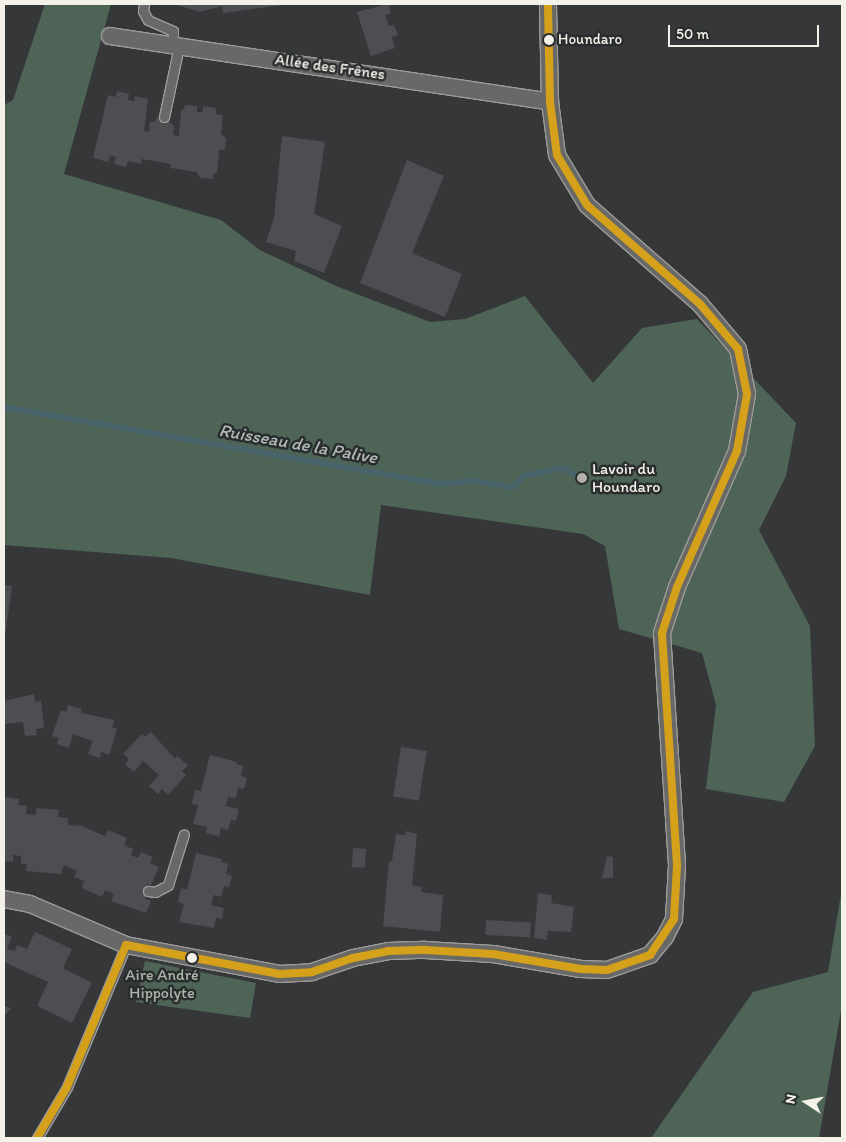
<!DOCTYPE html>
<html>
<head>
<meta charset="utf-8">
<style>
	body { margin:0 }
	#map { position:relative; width:846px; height:1142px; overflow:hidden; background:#353739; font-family:Itim,sans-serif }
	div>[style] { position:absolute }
	.green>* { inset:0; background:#4d6456 }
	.stream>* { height:6px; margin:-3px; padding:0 3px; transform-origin:3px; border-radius:3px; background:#4a646b }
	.building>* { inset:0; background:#4d4e52; transform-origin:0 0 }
	.roads { filter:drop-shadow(1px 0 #9c9c9b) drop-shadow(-1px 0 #9c9c9b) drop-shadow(0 1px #9c9c9b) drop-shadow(0 -1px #9c9c9b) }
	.service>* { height:9px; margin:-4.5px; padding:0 4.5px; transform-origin:4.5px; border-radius:4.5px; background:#686866 }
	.minor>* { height:16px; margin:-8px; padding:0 8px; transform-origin:8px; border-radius:8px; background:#686866 }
	.bus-1>* { height:8px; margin:-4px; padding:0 4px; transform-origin:4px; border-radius:4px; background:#d5a11a }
	.dots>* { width:14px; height:14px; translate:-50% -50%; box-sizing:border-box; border:2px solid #2a2d2e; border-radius:50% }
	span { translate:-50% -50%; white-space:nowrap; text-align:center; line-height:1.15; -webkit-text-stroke:5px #2a2d2e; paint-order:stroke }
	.bus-label { font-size:15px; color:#f4f1e8 }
	.left { translate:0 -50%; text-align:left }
	.street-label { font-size:16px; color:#f4f1e8 }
	.poi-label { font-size:16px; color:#f4f1e8 }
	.park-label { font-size:16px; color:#abb5a8 }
	.water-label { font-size:18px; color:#b1bab8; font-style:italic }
	.frame { position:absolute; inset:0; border:5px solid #f4f1e8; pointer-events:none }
	.north { position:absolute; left:781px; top:1077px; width:50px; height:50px; -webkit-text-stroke:4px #2a2d2e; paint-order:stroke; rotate:281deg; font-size:14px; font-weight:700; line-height:20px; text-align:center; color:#f4f1e8 }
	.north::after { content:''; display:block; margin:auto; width:18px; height:22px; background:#f4f1e8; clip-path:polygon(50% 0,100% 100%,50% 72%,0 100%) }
	.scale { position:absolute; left:668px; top:25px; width:151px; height:22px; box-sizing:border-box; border:2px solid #f4f1e8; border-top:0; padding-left:6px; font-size:15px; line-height:18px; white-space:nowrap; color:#f4f1e8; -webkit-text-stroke:4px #2a2d2e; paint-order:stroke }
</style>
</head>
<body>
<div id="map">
	<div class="green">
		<i style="clip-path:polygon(45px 4px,111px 4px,64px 174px,221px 220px,260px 250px,336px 286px,430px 322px,465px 319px,525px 296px,593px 383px,642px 328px,697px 319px,796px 423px,786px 476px,759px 530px,810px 626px,815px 746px,784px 802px,706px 789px,716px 705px,702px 653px,619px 629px,605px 546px,583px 534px,381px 505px,370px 595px,171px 558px,4px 545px,4px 105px,13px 100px)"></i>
		<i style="clip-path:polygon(842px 888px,842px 1005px,819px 1138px,651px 1138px,753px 992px,828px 972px)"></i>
		<i style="clip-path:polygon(145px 961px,256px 983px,250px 1018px,136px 1002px)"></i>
	</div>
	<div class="stream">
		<i style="left:4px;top:407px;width:442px;rotate:10deg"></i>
		<i style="left:439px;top:484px;width:35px;rotate:-5deg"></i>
		<i style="left:474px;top:481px;width:39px;rotate:9deg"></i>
		<i style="left:513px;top:487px;width:16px;rotate:-45deg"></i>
		<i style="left:524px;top:476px;width:38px;rotate:-12deg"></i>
		<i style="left:561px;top:468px;width:23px;rotate:25deg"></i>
	</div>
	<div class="building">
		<i style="clip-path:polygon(174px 4px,290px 4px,223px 13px,222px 6px,200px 12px)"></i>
		<i style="clip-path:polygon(388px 4px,391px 13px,385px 15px,389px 26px,394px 25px,398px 35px,392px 37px,395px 48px,371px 56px,357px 12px)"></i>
		<i style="clip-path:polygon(117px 91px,129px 94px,128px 100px,134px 101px,135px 96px,148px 99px,144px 131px,149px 132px,150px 122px,155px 122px,157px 116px,164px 117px,174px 126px,173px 135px,179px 136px,181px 110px,184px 110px,185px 105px,197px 106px,197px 112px,203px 112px,203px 106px,216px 108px,216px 114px,223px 115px,221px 134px,226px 138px,225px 150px,219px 150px,217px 173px,214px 173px,213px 179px,200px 178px,197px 172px,171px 168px,171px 164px,142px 159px,141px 164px,128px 161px,126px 167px,114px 164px,116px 157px,110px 156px,108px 162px,93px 158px,108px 95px,116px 97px)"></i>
		<i style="clip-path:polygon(282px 136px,325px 142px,314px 214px,342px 226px,324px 273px,294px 261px,296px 251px,266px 242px,274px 218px)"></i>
		<i style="clip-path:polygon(407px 160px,444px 176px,412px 253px,462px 274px,445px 317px,360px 283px)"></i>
		<i style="clip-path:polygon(4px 585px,12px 586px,5px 636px,4px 636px)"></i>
		<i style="clip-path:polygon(34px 694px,35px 702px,41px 701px,44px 728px,36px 729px,37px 735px,25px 736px,23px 722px,4px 724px,4px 701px)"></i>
		<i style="clip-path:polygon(68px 705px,82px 709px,81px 713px,115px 720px,112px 727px,117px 729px,109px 755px,101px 752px,100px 758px,88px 754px,93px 741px,73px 734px,69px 748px,57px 744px,59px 738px,52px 736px,61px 710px,66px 712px)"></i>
		<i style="clip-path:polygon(151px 732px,175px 759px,177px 756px,188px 765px,182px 771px,186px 775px,168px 795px,162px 789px,158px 794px,149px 786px,159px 775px,143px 761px,134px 772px,125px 764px,129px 759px,123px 754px,142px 734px,145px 737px)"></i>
		<i style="left:401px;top:747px;width:26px;height:50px;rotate:9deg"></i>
		<i style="clip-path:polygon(210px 755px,237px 762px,236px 764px,243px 766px,241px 776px,247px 778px,244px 789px,238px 788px,236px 798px,228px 797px,226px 806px,239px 809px,236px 821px,231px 820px,228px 830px,221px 828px,219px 836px,206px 833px,207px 827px,193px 824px,198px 805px,192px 804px,195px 790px,201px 791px)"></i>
		<i style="clip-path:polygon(5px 797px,19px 799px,18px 805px,27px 806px,26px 814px,36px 815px,36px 808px,59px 810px,58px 817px,68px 818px,68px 825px,82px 826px,105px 836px,108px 830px,127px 838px,124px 845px,133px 849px,131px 855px,138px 858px,141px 852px,153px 857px,150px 863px,159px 867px,145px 899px,151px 901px,146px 913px,111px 901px,114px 894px,105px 890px,102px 897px,82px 888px,84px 881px,74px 877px,77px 871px,64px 865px,61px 874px,26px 871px,27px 864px,21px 864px,21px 856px,13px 855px,13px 862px,4px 861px)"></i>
		<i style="clip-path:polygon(406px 831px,417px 834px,412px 885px,422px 887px,421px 892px,443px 895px,440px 932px,383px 926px,389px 861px,392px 861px,396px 834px,405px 835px)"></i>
		<i style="left:353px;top:848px;width:13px;height:19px;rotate:4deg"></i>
		<i style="clip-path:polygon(196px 853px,222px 859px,221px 862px,228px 864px,226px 874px,232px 876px,229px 887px,224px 886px,221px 897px,214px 895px,211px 905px,224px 908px,222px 919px,216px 918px,214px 928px,179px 922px,184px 904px,178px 902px,181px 888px,187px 890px)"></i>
		<i style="clip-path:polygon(607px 856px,613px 857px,613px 878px,602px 878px)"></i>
		<i style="clip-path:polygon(538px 893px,552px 895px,551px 903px,574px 907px,571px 932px,548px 931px,547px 940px,534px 938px)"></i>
		<i style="left:486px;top:920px;width:45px;height:15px;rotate:3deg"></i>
		<i style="clip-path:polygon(35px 932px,72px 949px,63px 968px,92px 983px,72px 1023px,37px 1006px,48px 982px,4px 962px,4px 934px,12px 937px,7px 949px,15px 951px,17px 945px,27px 949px)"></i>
		<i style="clip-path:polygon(4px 1006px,11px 1008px,4px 1016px)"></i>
	</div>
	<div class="roads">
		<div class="service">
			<i style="left:144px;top:4px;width:7px;rotate:98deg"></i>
			<i style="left:143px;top:11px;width:10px;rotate:61deg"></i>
			<i style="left:148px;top:20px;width:27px;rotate:24deg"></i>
			<i style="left:173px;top:31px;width:14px;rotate:90deg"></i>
			<i style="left:164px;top:117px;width:73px;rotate:-78.1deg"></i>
			<i style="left:148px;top:891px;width:7px;rotate:8deg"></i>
			<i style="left:155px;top:892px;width:15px;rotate:-28deg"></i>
			<i style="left:168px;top:885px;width:53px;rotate:-72.6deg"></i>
			<i style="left:37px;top:1138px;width:59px;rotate:-59.5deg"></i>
			<i style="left:67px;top:1087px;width:154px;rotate:-67.4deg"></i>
		</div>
		<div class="minor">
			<i style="left:110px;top:36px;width:445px;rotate:8.5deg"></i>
			<i style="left:4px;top:899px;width:26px;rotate:11deg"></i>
			<i style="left:30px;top:904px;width:104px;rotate:23.1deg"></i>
			<i style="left:126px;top:945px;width:156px;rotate:10.7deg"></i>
			<i style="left:279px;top:974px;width:33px;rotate:-3deg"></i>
			<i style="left:312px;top:972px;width:43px;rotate:-18.9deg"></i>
			<i style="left:353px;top:958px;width:36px;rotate:-11deg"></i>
			<i style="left:388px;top:951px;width:37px;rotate:-2deg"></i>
			<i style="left:425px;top:950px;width:68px;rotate:3.4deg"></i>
			<i style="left:493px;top:954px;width:89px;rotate:9.7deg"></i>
			<i style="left:581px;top:969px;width:26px;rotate:2deg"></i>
			<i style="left:607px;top:970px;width:46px;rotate:-19.2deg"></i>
			<i style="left:650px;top:955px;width:23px;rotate:-50deg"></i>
			<i style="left:665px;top:937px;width:20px;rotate:-63deg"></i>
			<i style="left:674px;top:919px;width:54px;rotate:-86.8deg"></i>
			<i style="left:677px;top:865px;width:232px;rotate:-93.7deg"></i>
			<i style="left:662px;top:633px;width:48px;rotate:-71.9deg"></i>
			<i style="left:677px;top:587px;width:149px;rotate:-66.2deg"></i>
			<i style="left:737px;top:451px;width:58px;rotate:-80deg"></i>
			<i style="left:747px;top:394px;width:46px;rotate:-101.3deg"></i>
			<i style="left:738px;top:349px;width:59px;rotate:-130.2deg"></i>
			<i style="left:700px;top:304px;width:150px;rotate:-138.8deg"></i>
			<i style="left:587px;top:205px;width:58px;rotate:-121deg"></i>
			<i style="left:557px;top:155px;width:53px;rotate:-97.5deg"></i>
			<i style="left:550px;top:102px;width:98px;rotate:-91.2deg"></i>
		</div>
	</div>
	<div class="bus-1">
		<i style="left:126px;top:945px;width:156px;rotate:10.7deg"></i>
		<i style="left:279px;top:974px;width:33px;rotate:-3deg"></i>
		<i style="left:312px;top:972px;width:43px;rotate:-18.9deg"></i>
		<i style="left:353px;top:958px;width:36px;rotate:-11deg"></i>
		<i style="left:388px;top:951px;width:37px;rotate:-2deg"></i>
		<i style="left:425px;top:950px;width:68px;rotate:3.4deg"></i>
		<i style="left:493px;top:954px;width:89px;rotate:9.7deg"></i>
		<i style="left:581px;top:969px;width:26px;rotate:2deg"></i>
		<i style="left:607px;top:970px;width:46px;rotate:-19.2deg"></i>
		<i style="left:650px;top:955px;width:43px;rotate:-56.3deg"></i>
		<i style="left:674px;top:919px;width:54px;rotate:-86.8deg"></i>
		<i style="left:677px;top:865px;width:232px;rotate:-93.7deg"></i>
		<i style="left:662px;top:633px;width:48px;rotate:-71.9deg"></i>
		<i style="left:677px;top:587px;width:149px;rotate:-66.2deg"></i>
		<i style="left:737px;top:451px;width:58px;rotate:-80deg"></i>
		<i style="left:747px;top:394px;width:46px;rotate:-101.3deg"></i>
		<i style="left:738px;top:349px;width:59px;rotate:-130.2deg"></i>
		<i style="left:700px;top:304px;width:150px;rotate:-138.8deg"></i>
		<i style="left:587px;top:205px;width:58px;rotate:-121deg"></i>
		<i style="left:557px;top:155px;width:53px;rotate:-97.5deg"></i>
		<i style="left:550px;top:102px;width:98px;rotate:-91.2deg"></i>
		<i style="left:37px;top:1138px;width:59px;rotate:-59.5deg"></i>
		<i style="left:67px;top:1087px;width:154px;rotate:-67.4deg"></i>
	</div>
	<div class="dots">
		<i style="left:549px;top:40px;background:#f4f1e8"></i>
		<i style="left:582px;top:478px;background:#b1b0ab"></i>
		<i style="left:192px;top:958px;background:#f4f1e8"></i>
	</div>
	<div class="bus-label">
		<span class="left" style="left:558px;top:40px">Houndaro</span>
	</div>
	<div class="street-label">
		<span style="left:330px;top:67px;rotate:8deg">Allée des Frênes</span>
	</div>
	<div class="poi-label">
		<span class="left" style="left:592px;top:478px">Lavoir du<br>Houndaro</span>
	</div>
	<div class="park-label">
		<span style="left:162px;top:984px">Aire André<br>Hippolyte</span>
	</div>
	<div class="water-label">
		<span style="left:298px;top:444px;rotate:10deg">Ruisseau de la Palive</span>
	</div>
	<div class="frame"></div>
	<div class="north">N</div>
	<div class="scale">50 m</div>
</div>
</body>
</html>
